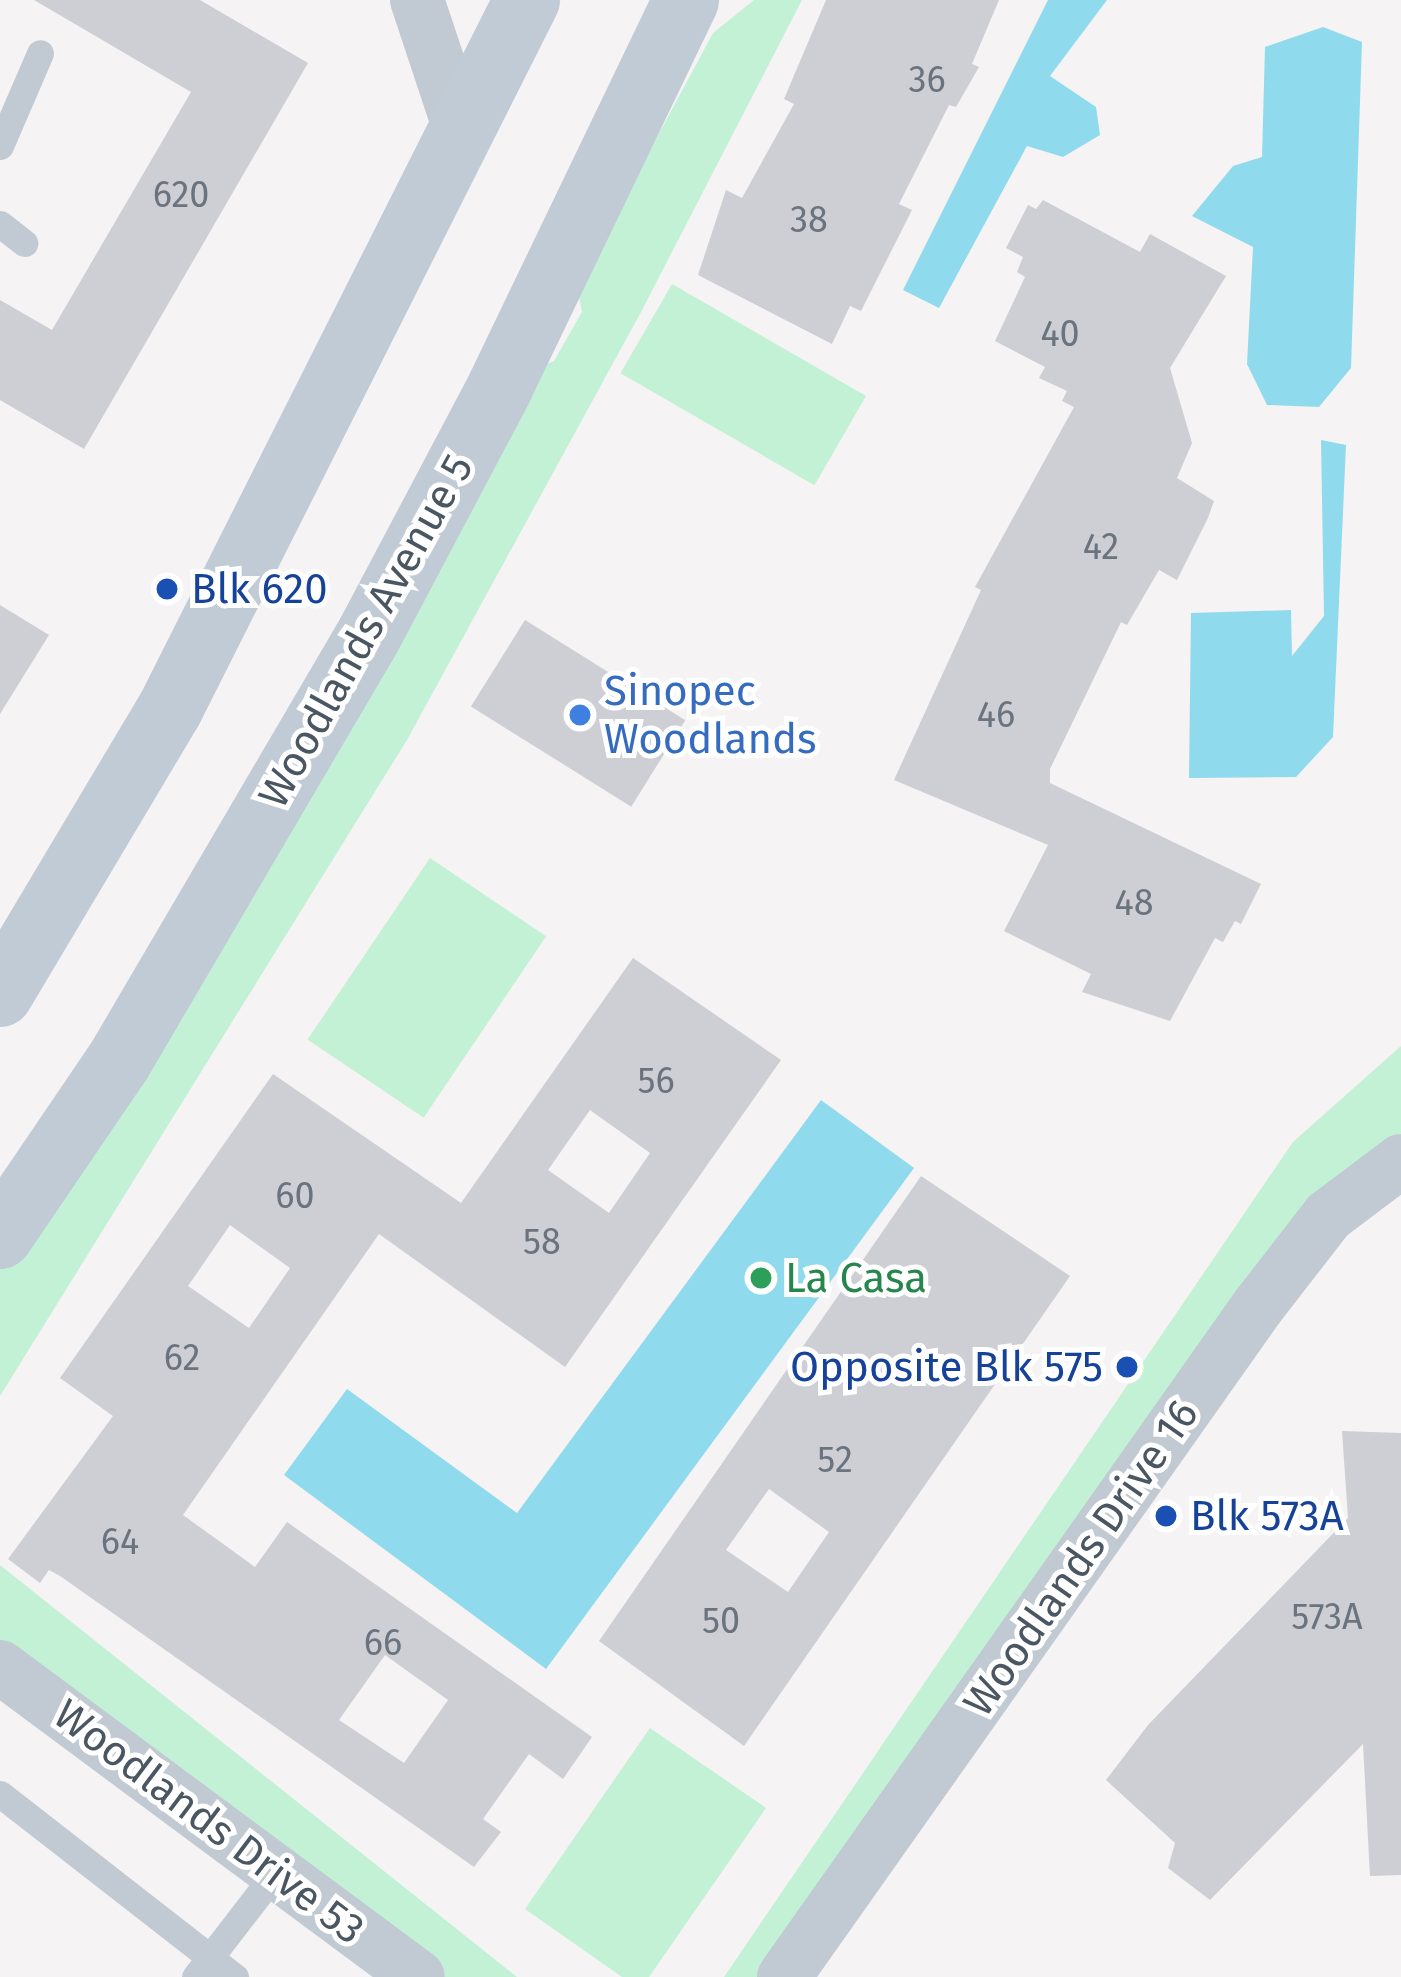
<!DOCTYPE html>
<html>
<head>
<meta charset="utf-8">
<style>
	body { margin:0 }
	#map { position:relative; width:1401px; height:1977px; overflow:hidden; background:#f5f3f3; font-family:"Fira Sans",sans-serif }
	div>[style] { position:absolute }
	.green>* { inset:0; background:#c3f1d5; transform-origin:0 0 }
	.water>* { inset:0; background:#90daee }
	.building>* { inset:0; background:#cdcfd5; transform-origin:0 0 }
	.service>* { height:27px; margin:-13.5px; padding:0 13.5px; transform-origin:13.5px; border-radius:13.5px; background:#c1cad2 }
	.minor>* { height:54px; margin:-27px; padding:0 27px; transform-origin:27px; border-radius:27px; background:#c1cad2 }
	.secondary>* { height:66px; margin:-33px; padding:0 33px; transform-origin:33px; border-radius:33px; background:#c1cbd6 }
	.dots>* { width:33px; height:33px; translate:-50% -50%; box-sizing:border-box; border:6px solid #fff; border-radius:50% }
	span { translate:-50% -50%; white-space:nowrap; text-align:center; line-height:1.15; -webkit-text-stroke:10px #fff; paint-order:stroke }
	.number-label { font-size:36px; color:#6b747e }
	.number-label span { -webkit-text-stroke-width:0 }
	.transit-label { font-size:42px; color:#164399 }
	.left { translate:0 -50%; text-align:left }
	.right { translate:-100% -50%; text-align:right }
	.street-label { font-size:42px; color:#4a5661 }
	.shop-label { font-size:42px; color:#366cbe }
	.leisure-label { font-size:42px; color:#27864d }
</style>
</head>
<body>
<div id="map">
	<div class="green">
		<i style="clip-path:polygon(754px 0,802px 0,641px 312px,407px 740px,0 1396px,0 1267px,532px 370px,554px 361px,582px 312px,577px 286px,713px 33px)"></i>
		<i style="left:672px;top:284px;width:224px;height:103px;rotate:30deg"></i>
		<i style="left:430px;top:858px;width:140px;height:219px;rotate:34deg"></i>
		<i style="clip-path:polygon(1401px 1046px,1401px 1157px,781px 1977px,724px 1977px,1293px 1142px)"></i>
		<i style="clip-path:polygon(0 1565px,517px 1977px,419px 1977px,0 1665px)"></i>
		<i style="clip-path:polygon(650px 1728px,766px 1808px,649px 1977px,622px 1977px,525px 1909px)"></i>
	</div>
	<div class="water">
		<i style="clip-path:polygon(1048px 0,1107px 0,1050px 76px,1096px 107px,1100px 135px,1063px 157px,1027px 146px,939px 308px,903px 290px)"></i>
		<i style="clip-path:polygon(1323px 27px,1362px 42px,1351px 368px,1319px 407px,1267px 405px,1247px 364px,1253px 247px,1192px 216px,1233px 166px,1262px 157px,1265px 47px)"></i>
		<i style="clip-path:polygon(1321px 440px,1346px 445px,1333px 737px,1296px 777px,1189px 778px,1191px 613px,1291px 610px,1292px 656px,1324px 616px)"></i>
		<i style="clip-path:polygon(821px 1100px,914px 1168px,546px 1669px,284px 1475px,347px 1389px,517px 1513px)"></i>
	</div>
	<div class="building">
		<i style="clip-path:polygon(34px 0,200px 0,308px 63px,84px 449px,0 400px,0 300px,52px 330px,191px 92px)"></i>
		<i style="clip-path:polygon(826px 0,999px 0,972px 64px,979px 67px,956px 107px,949px 105px,899px 204px,912px 210px,861px 311px,850px 306px,832px 344px,698px 275px,726px 190px,742px 198px,794px 104px,784px 99px)"></i>
		<i style="clip-path:polygon(1043px 200px,1140px 252px,1150px 234px,1226px 276px,1170px 368px,1192px 443px,1177px 478px,1214px 501px,1208px 518px,1177px 580px,1159px 570px,1127px 625px,1121px 622px,1050px 769px,1050px 783px,1261px 884px,1241px 924px,1235px 921px,1223px 942px,1215px 938px,1170px 1021px,1082px 992px,1091px 974px,1004px 931px,1048px 845px,894px 780px,981px 590px,975px 587px,1074px 407px,1062px 401px,1067px 391px,1039px 378px,1045px 367px,995px 341px,1025px 277px,1017px 272px,1023px 257px,1006px 248px,1028px 205px,1036px 209px)"></i>
		<i style="clip-path:polygon(0 605px,49px 635px,0 714px)"></i>
		<i style="left:525px;top:620px;width:189px;height:102px;rotate:32deg"></i>
		<i style="clip-path:polygon(evenodd,633px 958px,781px 1060px,565px 1367px,379px 1234px,183px 1515px,255px 1567px,287px 1522px,592px 1737px,563px 1779px,529px 1754px,483px 1819px,501px 1832px,474px 1867px,60px 1576px,49px 1570px,40px 1583px,8px 1559px,113px 1416px,60px 1378px,273px 1074px,461px 1203px,633px 958px,590px 1110px,650px 1153px,609px 1213px,548px 1170px,590px 1110px,633px 958px,230px 1225px,290px 1268px,249px 1328px,188px 1286px,230px 1225px,633px 958px,385px 1655px,448px 1700px,404px 1763px,339px 1720px,385px 1655px)"></i>
		<i style="clip-path:polygon(evenodd,921px 1176px,1070px 1276px,744px 1746px,599px 1641px,921px 1176px,769px 1489px,829px 1532px,788px 1592px,726px 1550px,769px 1489px)"></i>
		<i style="clip-path:polygon(1342px 1431px,1401px 1433px,1401px 1875px,1370px 1876px,1363px 1744px,1210px 1900px,1168px 1868px,1175px 1843px,1106px 1780px,1148px 1725px,1348px 1518px)"></i>
	</div>
	<div class="service">
		<i style="left:0;top:146px;width:101px;rotate:-66.7deg"></i>
		<i style="left:0;top:224px;width:31px;rotate:38deg"></i>
		<i style="left:0;top:1794px;width:298px;rotate:37.9deg"></i>
		<i style="left:195px;top:1977px;width:131px;rotate:-52.4deg"></i>
	</div>
	<div class="minor">
		<i style="left:417px;top:0;width:139px;rotate:71.6deg"></i>
		<i style="left:0;top:1667px;width:520px;rotate:36.56deg"></i>
		<i style="left:784px;top:1977px;width:823px;rotate:-54.75deg"></i>
		<i style="left:1259px;top:1305px;width:113px;rotate:-52.2deg"></i>
		<i style="left:1328px;top:1216px;width:91px;rotate:-37deg"></i>
	</div>
	<div class="secondary">
		<i style="left:0;top:994px;width:332px;rotate:-59.2deg"></i>
		<i style="left:170px;top:709px;width:794px;rotate:-63.27deg"></i>
		<i style="left:0;top:1236px;width:212px;rotate:-55.8deg"></i>
		<i style="left:119px;top:1061px;width:496px;rotate:-59.6deg"></i>
		<i style="left:370px;top:633px;width:278px;rotate:-62.1deg"></i>
		<i style="left:500px;top:387px;width:429px;rotate:-64.3deg"></i>
	</div>
	<div class="dots">
		<i style="left:167px;top:589px;background:#1a4fb4"></i>
		<i style="left:580px;top:715px;background:#3f7fe0"></i>
		<i style="left:761px;top:1278px;background:#2e9e5b"></i>
		<i style="left:1127px;top:1367px;background:#1a4fb4"></i>
		<i style="left:1166px;top:1516px;background:#1a4fb4"></i>
	</div>
	<div class="number-label">
		<span style="left:927px;top:81px">36</span>
		<span style="left:181px;top:196px">620</span>
		<span style="left:809px;top:221px">38</span>
		<span style="left:1060px;top:335px">40</span>
		<span style="left:1101px;top:548px">42</span>
		<span style="left:996px;top:716px">46</span>
		<span style="left:1134px;top:904px">48</span>
		<span style="left:656px;top:1082px">56</span>
		<span style="left:295px;top:1197px">60</span>
		<span style="left:542px;top:1243px">58</span>
		<span style="left:182px;top:1359px">62</span>
		<span style="left:835px;top:1461px">52</span>
		<span style="left:120px;top:1543px">64</span>
		<span style="left:1327px;top:1618px">573A</span>
		<span style="left:721px;top:1622px">50</span>
		<span style="left:383px;top:1644px">66</span>
	</div>
	<div class="transit-label">
		<span class="left" style="left:191px;top:589px">Blk 620</span>
		<span class="right" style="left:1103px;top:1367px">Opposite Blk 575</span>
		<span class="left" style="left:1190px;top:1516px">Blk 573A</span>
	</div>
	<div class="street-label">
		<span style="left:366px;top:631px;rotate:-61deg">Woodlands Avenue 5</span>
		<span style="left:1081px;top:1558px;rotate:-55deg">Woodlands Drive 16</span>
		<span style="left:209px;top:1822px;rotate:37deg">Woodlands Drive 53</span>
	</div>
	<div class="shop-label">
		<span class="left" style="left:604px;top:715px">Sinopec<br>Woodlands</span>
	</div>
	<div class="leisure-label">
		<span class="left" style="left:785px;top:1278px">La Casa</span>
	</div>
</div>
</body>
</html>
